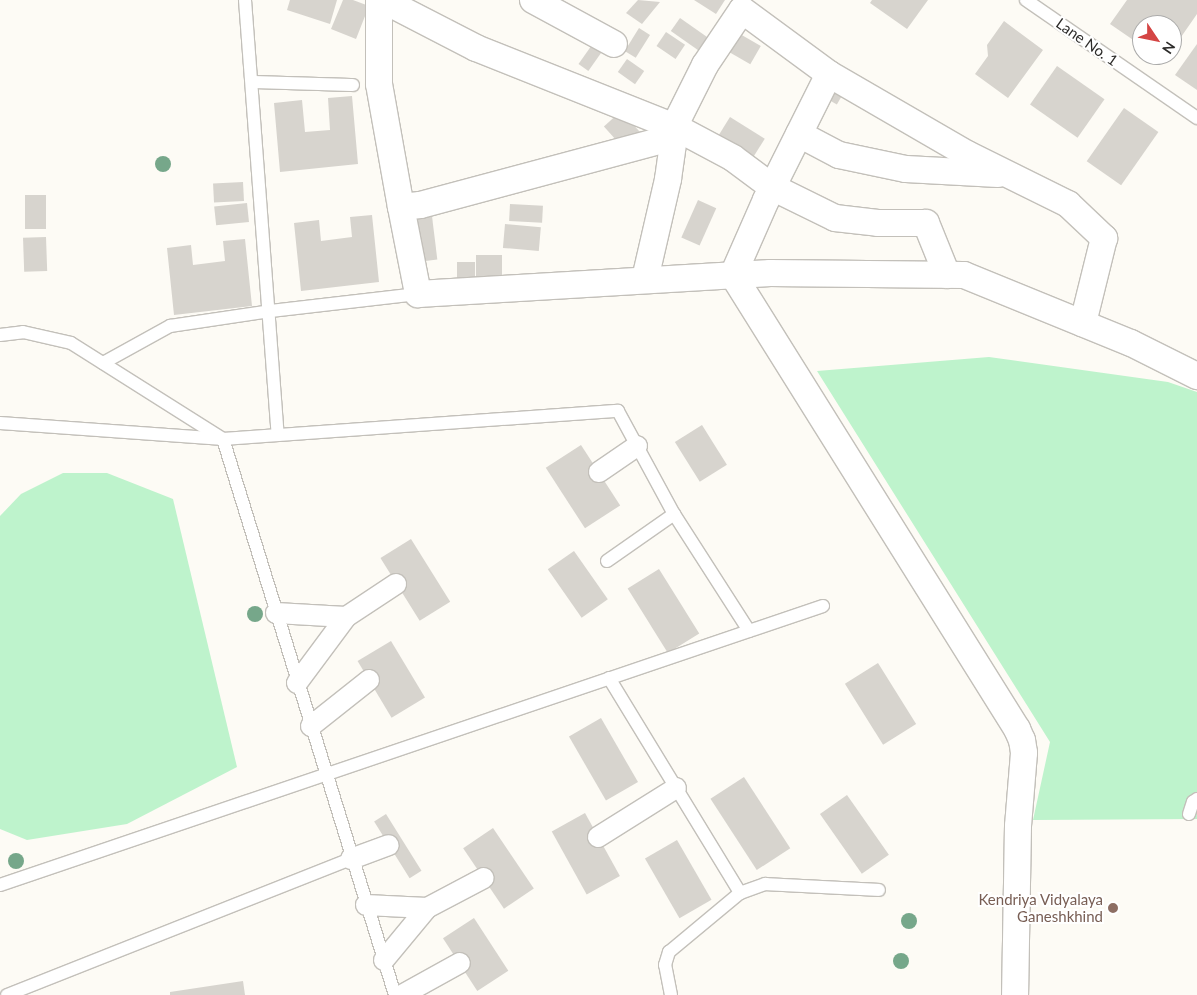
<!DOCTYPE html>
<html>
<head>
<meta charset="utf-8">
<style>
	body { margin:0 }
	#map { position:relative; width:1197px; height:995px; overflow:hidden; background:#fdfbf5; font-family:Lato,sans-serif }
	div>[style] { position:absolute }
	.green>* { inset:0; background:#bef3cc }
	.building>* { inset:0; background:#d7d4ce; transform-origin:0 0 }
	.roads { filter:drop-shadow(1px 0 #c3c0ba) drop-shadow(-1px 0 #c3c0ba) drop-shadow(0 1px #c3c0ba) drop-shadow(0 -1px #c3c0ba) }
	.service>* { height:12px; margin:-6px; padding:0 6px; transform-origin:6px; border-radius:6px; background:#fff }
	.pedestrian>* { height:20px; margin:-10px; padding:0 10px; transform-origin:10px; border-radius:10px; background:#fff }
	.minor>* { height:26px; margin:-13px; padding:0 13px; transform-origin:13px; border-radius:13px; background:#fff }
	.trees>* { width:16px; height:16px; margin:-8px; border-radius:50%; background:#76a78a }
	.dots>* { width:14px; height:14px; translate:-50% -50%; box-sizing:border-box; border:2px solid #fff; border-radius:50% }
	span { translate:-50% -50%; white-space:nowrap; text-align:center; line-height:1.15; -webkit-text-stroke:4px #fff; paint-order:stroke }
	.street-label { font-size:15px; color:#2d2c2a }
	.education-label { font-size:15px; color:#785e54 }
	.right { translate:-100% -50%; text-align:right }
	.north { position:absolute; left:1132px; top:15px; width:50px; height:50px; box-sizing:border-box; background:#fff; border:1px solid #ababaa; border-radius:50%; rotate:124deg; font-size:14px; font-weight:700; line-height:20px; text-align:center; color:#2d2c2a }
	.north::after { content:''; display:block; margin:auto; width:18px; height:22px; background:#d44544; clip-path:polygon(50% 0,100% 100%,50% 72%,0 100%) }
</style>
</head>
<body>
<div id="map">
	<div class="green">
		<i style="clip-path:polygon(989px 357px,1168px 382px,1197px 392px,1197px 819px,1033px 820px,1050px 742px,817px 371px)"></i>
		<i style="clip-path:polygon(63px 473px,107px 473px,173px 499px,237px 767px,127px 824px,27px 840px,0 829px,0 516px,21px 494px)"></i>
	</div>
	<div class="building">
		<i style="clip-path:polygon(290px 0,337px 0,330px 24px,287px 10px)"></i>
		<i style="clip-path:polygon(343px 0,353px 0,369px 6px,356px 39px,331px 29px)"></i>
		<i style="clip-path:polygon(638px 0,660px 2px,642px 24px,626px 13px)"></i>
		<i style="clip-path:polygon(694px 0,725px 0,716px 14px)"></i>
		<i style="clip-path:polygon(872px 0,928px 0,907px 29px,870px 3px)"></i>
		<i style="clip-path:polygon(1127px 0,1197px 0,1197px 14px,1172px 50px,1172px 25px,1142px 25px,1142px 46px,1110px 24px)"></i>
		<i style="left:680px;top:18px;width:40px;height:16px;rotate:35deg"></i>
		<i style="clip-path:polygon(1004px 21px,1043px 50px,1008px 98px,975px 74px,988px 56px,987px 45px)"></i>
		<i style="left:639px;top:28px;width:13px;height:27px;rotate:32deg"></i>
		<i style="left:666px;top:32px;width:23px;height:17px;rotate:34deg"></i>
		<i style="left:740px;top:34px;width:24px;height:21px;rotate:30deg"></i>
		<i style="left:594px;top:42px;width:12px;height:27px;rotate:35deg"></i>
		<i style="clip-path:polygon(1197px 44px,1197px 90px,1175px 75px)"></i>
		<i style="left:627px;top:59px;width:21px;height:16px;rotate:35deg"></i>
		<i style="left:1057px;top:66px;width:58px;height:47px;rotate:35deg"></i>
		<i style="left:832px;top:81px;width:16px;height:18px;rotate:30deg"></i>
		<i style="clip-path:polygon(352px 96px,358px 164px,280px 172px,274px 103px,302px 100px,305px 132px,330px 130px,328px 98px)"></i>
		<i style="left:1124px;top:108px;width:42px;height:65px;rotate:35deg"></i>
		<i style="left:621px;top:111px;width:30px;height:23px;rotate:48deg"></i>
		<i style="left:730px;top:117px;width:41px;height:27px;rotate:32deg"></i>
		<i style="left:243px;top:182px;width:19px;height:30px;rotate:87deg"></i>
		<i style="left:25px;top:195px;width:21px;height:34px"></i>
		<i style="left:698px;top:200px;width:20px;height:41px;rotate:24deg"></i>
		<i style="left:247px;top:203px;width:19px;height:33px;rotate:84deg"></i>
		<i style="left:510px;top:204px;width:33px;height:17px;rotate:3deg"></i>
		<i style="left:431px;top:208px;width:52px;height:18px;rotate:83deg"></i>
		<i style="clip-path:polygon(372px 215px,379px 282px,301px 291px,294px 223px,319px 220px,321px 241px,352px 237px,350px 217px)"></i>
		<i style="left:505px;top:224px;width:36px;height:24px;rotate:5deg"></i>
		<i style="left:46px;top:237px;width:34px;height:23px;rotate:88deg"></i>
		<i style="clip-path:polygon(245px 239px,252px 306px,174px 315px,167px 248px,191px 245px,193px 265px,225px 261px,223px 241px)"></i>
		<i style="left:502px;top:255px;width:30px;height:26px;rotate:90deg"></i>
		<i style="left:457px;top:262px;width:18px;height:23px"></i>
		<i style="left:702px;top:425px;width:47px;height:32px;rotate:58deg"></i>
		<i style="left:581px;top:445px;width:72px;height:42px;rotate:57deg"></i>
		<i style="left:411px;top:539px;width:74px;height:36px;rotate:58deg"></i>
		<i style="left:574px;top:551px;width:59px;height:32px;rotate:55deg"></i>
		<i style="left:659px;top:569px;width:76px;height:37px;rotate:58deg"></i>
		<i style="left:391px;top:641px;width:66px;height:39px;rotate:59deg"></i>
		<i style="left:878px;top:663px;width:72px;height:39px;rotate:58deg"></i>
		<i style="left:601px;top:718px;width:74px;height:37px;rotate:60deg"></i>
		<i style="left:744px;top:777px;width:85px;height:40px;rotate:57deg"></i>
		<i style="left:847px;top:795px;width:73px;height:33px;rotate:55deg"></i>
		<i style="left:585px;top:813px;width:72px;height:38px;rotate:61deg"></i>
		<i style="left:386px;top:814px;width:67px;height:14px;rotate:58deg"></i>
		<i style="left:493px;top:828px;width:73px;height:36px;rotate:56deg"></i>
		<i style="left:677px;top:840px;width:69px;height:37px;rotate:60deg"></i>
		<i style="left:474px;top:918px;width:63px;height:37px;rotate:57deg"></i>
		<i style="clip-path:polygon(243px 981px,245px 995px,170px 995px,170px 992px)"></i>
	</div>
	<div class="roads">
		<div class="service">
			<i style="left:245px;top:0;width:436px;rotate:85.7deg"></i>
			<i style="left:1026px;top:0;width:208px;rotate:34.6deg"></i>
			<i style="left:252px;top:82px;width:101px;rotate:1.7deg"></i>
			<i style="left:0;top:335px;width:23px;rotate:-7deg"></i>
			<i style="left:23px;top:332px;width:49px;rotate:12.9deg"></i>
			<i style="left:71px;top:343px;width:180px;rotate:32.3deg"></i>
			<i style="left:223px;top:439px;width:582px;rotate:72.81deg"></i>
			<i style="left:103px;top:363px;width:77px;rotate:-28.9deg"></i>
			<i style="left:170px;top:326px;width:101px;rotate:-8.5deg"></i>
			<i style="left:270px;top:311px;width:149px;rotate:-6.6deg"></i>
			<i style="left:0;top:423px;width:224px;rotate:4.1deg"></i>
			<i style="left:223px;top:439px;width:396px;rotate:-4.1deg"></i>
			<i style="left:618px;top:411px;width:117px;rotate:61.5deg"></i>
			<i style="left:674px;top:514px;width:139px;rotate:57.3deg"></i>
			<i style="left:607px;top:561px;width:82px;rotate:-35deg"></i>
			<i style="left:609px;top:678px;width:252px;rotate:58.6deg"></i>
			<i style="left:1189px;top:814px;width:13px;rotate:-72deg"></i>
			<i style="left:1193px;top:802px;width:5px;rotate:-37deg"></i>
			<i style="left:0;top:885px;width:869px;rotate:-18.73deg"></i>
			<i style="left:7px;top:995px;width:370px;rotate:-21.6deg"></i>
			<i style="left:671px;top:995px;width:31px;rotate:-101deg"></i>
			<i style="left:665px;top:965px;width:14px;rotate:-73deg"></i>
			<i style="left:669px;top:952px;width:92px;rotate:-39.7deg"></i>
			<i style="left:740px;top:893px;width:27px;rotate:-20deg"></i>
			<i style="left:765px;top:884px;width:114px;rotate:3deg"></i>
		</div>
		<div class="pedestrian">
			<i style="left:599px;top:472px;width:46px;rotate:-34.4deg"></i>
			<i style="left:276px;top:613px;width:70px;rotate:3.3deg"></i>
			<i style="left:346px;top:617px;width:60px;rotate:-33.4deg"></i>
			<i style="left:297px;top:683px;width:82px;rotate:-53.4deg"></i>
			<i style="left:311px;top:726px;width:74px;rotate:-38.4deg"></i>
			<i style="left:598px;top:837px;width:92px;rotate:-32.1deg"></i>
			<i style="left:351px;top:859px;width:40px;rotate:-20.2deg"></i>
			<i style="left:366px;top:905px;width:61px;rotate:2.8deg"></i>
			<i style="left:427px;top:908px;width:64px;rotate:-27.8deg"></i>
			<i style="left:384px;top:960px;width:67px;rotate:-50.4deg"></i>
			<i style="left:402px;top:995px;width:66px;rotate:-28.9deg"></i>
		</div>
		<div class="minor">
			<i style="left:379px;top:0;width:84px;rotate:90deg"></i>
			<i style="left:379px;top:84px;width:125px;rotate:79.9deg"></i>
			<i style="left:383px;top:0;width:105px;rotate:27.3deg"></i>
			<i style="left:476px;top:48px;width:214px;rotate:21.7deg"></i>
			<i style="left:675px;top:127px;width:66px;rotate:28.1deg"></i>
			<i style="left:733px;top:158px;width:49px;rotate:36.6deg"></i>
			<i style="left:772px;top:187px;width:70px;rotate:26.2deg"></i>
			<i style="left:835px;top:218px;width:43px;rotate:6.6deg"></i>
			<i style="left:878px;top:223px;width:48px"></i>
			<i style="left:926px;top:223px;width:56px;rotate:68deg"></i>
			<i style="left:533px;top:0;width:92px;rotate:28.5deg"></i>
			<i style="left:829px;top:74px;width:160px;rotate:30.1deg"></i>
			<i style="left:967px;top:154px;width:113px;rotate:26.3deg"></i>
			<i style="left:1068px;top:204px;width:50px;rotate:43.4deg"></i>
			<i style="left:1104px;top:238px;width:88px;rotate:103.9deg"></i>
			<i style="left:799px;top:134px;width:45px;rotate:27.7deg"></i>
			<i style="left:839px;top:155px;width:68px;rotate:11.8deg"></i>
			<i style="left:906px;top:169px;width:92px;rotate:3.1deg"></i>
			<i style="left:674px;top:137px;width:263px;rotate:165deg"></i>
			<i style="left:420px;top:205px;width:19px;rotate:174deg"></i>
			<i style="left:401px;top:207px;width:89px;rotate:78.9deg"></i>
			<i style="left:418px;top:294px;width:353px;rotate:-3.4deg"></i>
			<i style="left:770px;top:273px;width:194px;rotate:0.6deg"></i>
			<i style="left:964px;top:275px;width:180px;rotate:22.2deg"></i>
			<i style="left:1131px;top:343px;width:74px;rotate:26.6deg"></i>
			<i style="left:645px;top:279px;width:103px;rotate:-77deg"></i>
			<i style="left:668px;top:179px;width:57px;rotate:-81.9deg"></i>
			<i style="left:676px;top:123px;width:65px;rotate:-63.4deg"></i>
			<i style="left:705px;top:65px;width:66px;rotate:-56.1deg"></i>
			<i style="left:742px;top:10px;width:108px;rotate:36.3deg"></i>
			<i style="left:829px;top:74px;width:141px;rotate:116.6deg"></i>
			<i style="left:766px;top:200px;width:82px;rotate:113.7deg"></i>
			<i style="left:733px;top:275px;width:536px;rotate:57.97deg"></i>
			<i style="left:1017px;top:729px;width:12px;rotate:66deg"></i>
			<i style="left:1022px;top:740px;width:13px;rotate:81deg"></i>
			<i style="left:1024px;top:753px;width:73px;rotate:94.7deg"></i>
			<i style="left:1018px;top:826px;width:169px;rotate:91deg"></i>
		</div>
	</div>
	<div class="trees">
		<i style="left:163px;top:164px"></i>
		<i style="left:255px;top:614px"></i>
		<i style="left:16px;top:861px"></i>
		<i style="left:909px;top:921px"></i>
		<i style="left:901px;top:961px"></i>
	</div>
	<div class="dots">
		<i style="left:1113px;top:908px;background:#8d6e63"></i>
	</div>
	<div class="street-label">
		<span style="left:1087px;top:42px;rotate:35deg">Lane No. 1</span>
	</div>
	<div class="education-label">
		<span class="right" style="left:1103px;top:908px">Kendriya Vidyalaya<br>Ganeshkhind</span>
	</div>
	<div class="north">N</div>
</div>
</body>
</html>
